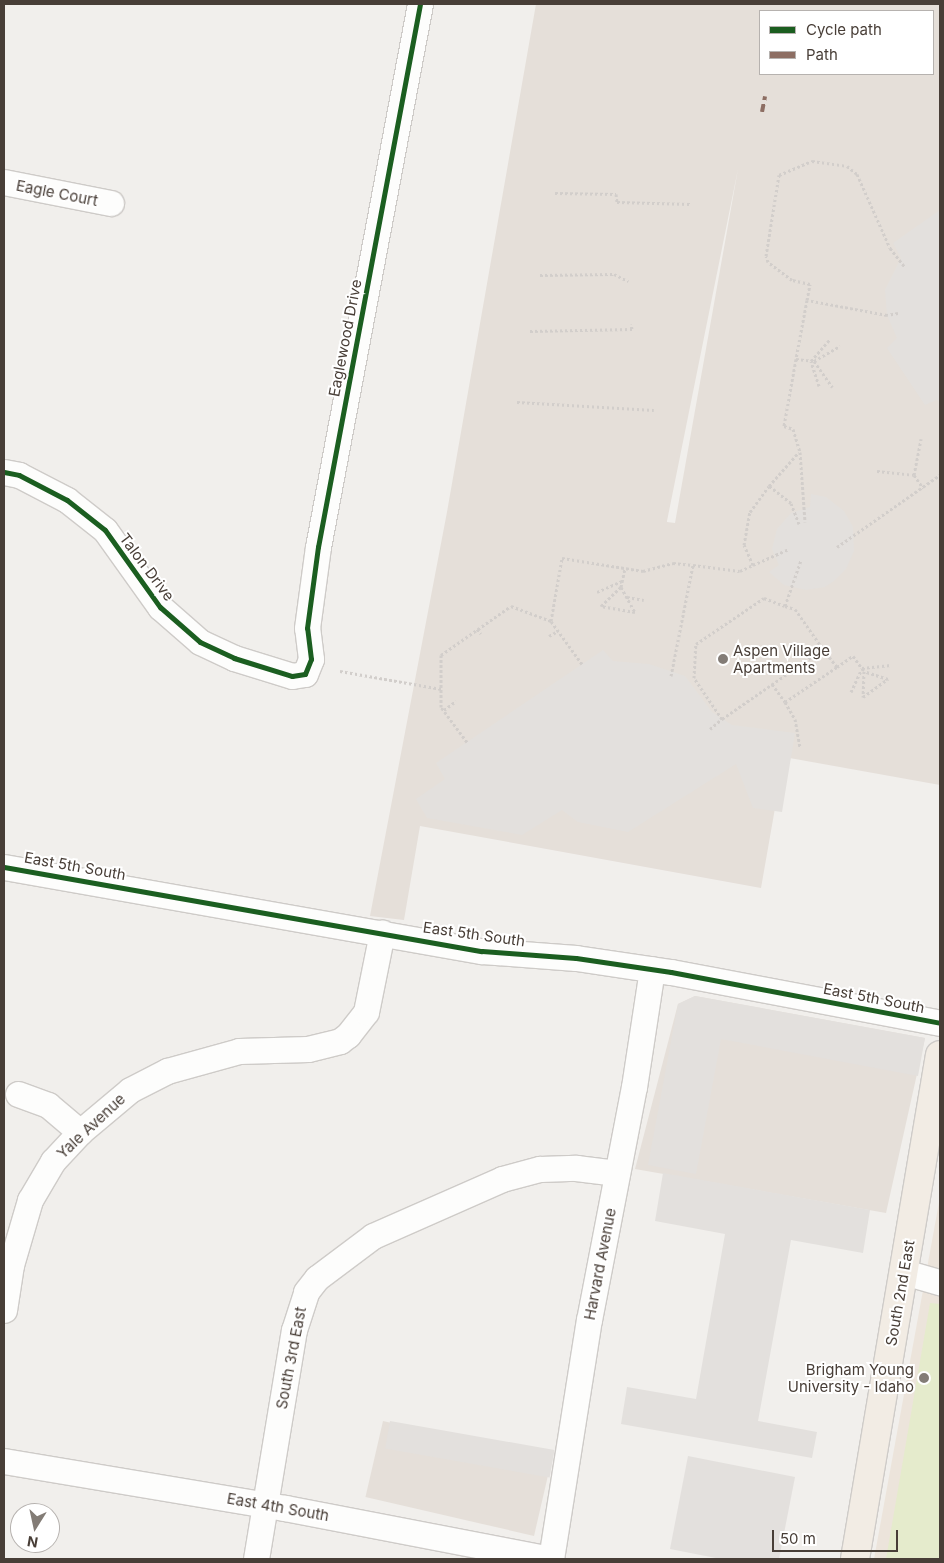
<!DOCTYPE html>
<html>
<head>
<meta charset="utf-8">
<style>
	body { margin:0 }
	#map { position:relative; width:944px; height:1563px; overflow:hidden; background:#f1efec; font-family:Inter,sans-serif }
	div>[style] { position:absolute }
	.residential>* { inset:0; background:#e5dfd9; transform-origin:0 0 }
	.education>* { inset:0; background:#ece4db }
	.green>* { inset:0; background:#e5ebcc }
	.parking>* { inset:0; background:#e3e0dd; transform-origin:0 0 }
	.path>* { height:3px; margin-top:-1.5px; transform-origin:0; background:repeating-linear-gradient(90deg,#d2cecb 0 2.5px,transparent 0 5px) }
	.roads { filter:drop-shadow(1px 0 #cecbc8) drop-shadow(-1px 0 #cecbc8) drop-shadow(0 1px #cecbc8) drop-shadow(0 -1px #cecbc8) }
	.minor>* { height:25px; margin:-12.5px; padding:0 12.5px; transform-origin:12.5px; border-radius:12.5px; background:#fdfdfc }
	.major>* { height:28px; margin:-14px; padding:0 14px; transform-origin:14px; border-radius:14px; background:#f2ece4 }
	.quiet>* { height:4px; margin-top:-2px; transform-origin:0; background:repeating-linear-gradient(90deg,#8d6e63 0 8px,transparent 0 12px) }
	.cycleway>* { height:5px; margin:-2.5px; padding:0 2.5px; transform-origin:2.5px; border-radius:2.5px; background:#1b5e20 }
	.dots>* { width:14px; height:14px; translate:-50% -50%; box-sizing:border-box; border:2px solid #fff; border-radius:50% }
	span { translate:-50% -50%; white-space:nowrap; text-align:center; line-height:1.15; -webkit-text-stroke:4px #fff; paint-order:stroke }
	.street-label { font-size:15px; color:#483e37 }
	.poi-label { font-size:15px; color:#483e37 }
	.left { translate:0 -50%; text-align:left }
	.right { translate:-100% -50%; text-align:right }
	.frame { position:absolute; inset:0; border:5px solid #483e37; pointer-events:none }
	.legend { position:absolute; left:759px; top:10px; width:175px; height:65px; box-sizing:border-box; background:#fff; border:1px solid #b6b2af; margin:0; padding:6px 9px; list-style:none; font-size:15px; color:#483e37 }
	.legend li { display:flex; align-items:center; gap:10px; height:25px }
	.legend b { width:25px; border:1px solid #b6b2af }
	.north { position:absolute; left:10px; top:1503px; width:50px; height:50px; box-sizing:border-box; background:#fff; border:1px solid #b6b2af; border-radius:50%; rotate:190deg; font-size:14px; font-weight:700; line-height:20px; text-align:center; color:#483e37 }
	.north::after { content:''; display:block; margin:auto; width:18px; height:22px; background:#837c76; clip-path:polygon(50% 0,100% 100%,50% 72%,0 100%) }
	.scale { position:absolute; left:772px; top:1530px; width:126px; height:22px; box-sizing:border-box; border:2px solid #483e37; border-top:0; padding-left:6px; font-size:15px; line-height:18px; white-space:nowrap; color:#483e37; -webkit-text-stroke:4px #fff; paint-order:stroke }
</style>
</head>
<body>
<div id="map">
	<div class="residential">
		<i style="clip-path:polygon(evenodd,536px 4px,940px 4px,940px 785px,784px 757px,761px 888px,420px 826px,404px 920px,370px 916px,447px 512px,536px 4px,760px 11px,933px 11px,933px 74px,760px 74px,760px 11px,536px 4px,738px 169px,675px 523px,667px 522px,667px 521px,738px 169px)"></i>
		<i style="clip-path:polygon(695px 996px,925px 1038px,886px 1213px,635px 1169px,678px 1004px)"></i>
		<i style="left:383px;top:1421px;width:173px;height:78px;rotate:13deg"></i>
	</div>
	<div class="education">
		<i style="clip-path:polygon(940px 1197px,940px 1559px,874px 1559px)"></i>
	</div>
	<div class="green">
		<i style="clip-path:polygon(930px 1303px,940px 1304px,940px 1559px,886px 1559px)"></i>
	</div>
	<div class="parking">
		<i style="clip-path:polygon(940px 210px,940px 401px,936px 400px,925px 405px,887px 348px,897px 338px,887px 315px,885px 290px,901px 258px,893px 243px)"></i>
		<i style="clip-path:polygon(811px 494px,826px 497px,844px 511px,853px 527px,854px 551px,846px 569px,834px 581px,825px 587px,806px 590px,784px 585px,769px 572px,779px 565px,772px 549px,777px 529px,791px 513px,810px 507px)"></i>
		<i style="clip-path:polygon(603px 650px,613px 661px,649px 664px,685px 676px,712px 712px,732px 725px,795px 733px,782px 812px,753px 808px,736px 764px,628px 832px,578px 822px,562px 810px,522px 835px,427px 818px,416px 799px,445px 779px,436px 763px)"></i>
		<i style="clip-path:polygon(695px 996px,925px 1038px,918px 1076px,721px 1039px,696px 1174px,648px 1165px,678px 1004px)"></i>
		<i style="clip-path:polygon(663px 1173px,870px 1210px,863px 1253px,791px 1240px,758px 1421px,817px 1432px,812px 1458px,621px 1424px,627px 1387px,696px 1399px,725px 1234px,655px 1221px)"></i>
		<i style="left:390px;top:1421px;width:167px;height:28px;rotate:10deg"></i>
		<i style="clip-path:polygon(688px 1456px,795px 1477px,779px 1559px,721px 1559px,670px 1549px)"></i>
	</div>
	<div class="path">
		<i style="left:555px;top:193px;width:61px;rotate:0.9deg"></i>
		<i style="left:616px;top:194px;width:8px;rotate:83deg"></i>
		<i style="left:617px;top:202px;width:73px;rotate:1.6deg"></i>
		<i style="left:540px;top:275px;width:74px;rotate:-0.8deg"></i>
		<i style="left:614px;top:274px;width:16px;rotate:27deg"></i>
		<i style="left:807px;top:300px;width:60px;rotate:100.6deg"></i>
		<i style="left:796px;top:359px;width:18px;rotate:6deg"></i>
		<i style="left:814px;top:361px;width:32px;rotate:55deg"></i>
		<i style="left:898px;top:313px;width:11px;rotate:170deg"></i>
		<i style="left:887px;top:315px;width:81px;rotate:-169.4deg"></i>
		<i style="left:807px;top:300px;width:16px;rotate:-79deg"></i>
		<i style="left:810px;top:284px;width:18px;rotate:-167deg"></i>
		<i style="left:792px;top:280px;width:30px;rotate:-143deg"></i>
		<i style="left:768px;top:262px;width:6px;rotate:-108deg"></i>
		<i style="left:766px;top:256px;width:82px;rotate:-80.9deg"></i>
		<i style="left:779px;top:175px;width:36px;rotate:-23deg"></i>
		<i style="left:812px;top:161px;width:35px;rotate:8deg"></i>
		<i style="left:847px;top:166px;width:13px;rotate:39deg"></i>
		<i style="left:857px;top:174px;width:81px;rotate:66deg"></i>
		<i style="left:890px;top:248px;width:24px;rotate:52deg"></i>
		<i style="left:530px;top:331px;width:102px;rotate:-1.1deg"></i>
		<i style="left:632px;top:329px;width:5px;rotate:-101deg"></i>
		<i style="left:796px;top:359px;width:68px;rotate:100.2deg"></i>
		<i style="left:784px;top:426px;width:9px;rotate:18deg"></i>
		<i style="left:793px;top:429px;width:24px;rotate:73deg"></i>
		<i style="left:800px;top:452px;width:70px;rotate:85.9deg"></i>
		<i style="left:814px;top:361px;width:30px;rotate:-30deg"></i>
		<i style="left:819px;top:386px;width:26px;rotate:-108deg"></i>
		<i style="left:811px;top:361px;width:28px;rotate:-49deg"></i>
		<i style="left:517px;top:402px;width:137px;rotate:3.3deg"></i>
		<i style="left:877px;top:471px;width:37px;rotate:6deg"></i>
		<i style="left:914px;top:475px;width:16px;rotate:55deg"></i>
		<i style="left:914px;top:475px;width:37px;rotate:-79deg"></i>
		<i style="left:799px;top:524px;width:22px;rotate:-111deg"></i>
		<i style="left:791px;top:503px;width:28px;rotate:-142deg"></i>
		<i style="left:769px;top:486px;width:45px;rotate:-48.6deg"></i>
		<i style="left:837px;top:547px;width:126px;rotate:-35deg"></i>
		<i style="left:753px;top:565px;width:39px;rotate:-24deg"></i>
		<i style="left:621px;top:587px;width:29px;rotate:61deg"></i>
		<i style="left:635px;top:612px;width:35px;rotate:-170deg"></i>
		<i style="left:601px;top:606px;width:28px;rotate:-44deg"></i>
		<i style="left:621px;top:587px;width:19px;rotate:-78deg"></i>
		<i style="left:597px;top:592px;width:27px;rotate:-24deg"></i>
		<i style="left:627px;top:597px;width:17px;rotate:10deg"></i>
		<i style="left:785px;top:606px;width:10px;rotate:17deg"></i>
		<i style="left:795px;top:609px;width:49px;rotate:55deg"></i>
		<i style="left:823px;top:649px;width:123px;rotate:145.3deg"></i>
		<i style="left:722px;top:719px;width:50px;rotate:-124.3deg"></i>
		<i style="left:694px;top:678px;width:34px;rotate:-87deg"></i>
		<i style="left:696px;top:644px;width:82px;rotate:-34.1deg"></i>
		<i style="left:764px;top:598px;width:22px;rotate:21deg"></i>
		<i style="left:785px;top:606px;width:49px;rotate:-70.8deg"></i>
		<i style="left:477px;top:629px;width:6px;rotate:51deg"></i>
		<i style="left:549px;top:636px;width:10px;rotate:-29deg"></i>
		<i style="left:823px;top:649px;width:23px;rotate:52deg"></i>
		<i style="left:837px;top:667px;width:19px;rotate:-35deg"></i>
		<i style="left:853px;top:656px;width:19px;rotate:54deg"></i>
		<i style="left:864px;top:671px;width:26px;rotate:92deg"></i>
		<i style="left:863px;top:697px;width:31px;rotate:-36deg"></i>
		<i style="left:888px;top:679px;width:25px;rotate:-162deg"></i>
		<i style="left:582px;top:664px;width:53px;rotate:-125.8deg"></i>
		<i style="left:551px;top:621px;width:64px;rotate:-80.1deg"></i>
		<i style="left:562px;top:558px;width:82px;rotate:9.1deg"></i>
		<i style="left:643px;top:571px;width:31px;rotate:-15deg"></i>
		<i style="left:673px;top:563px;width:20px;rotate:6deg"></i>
		<i style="left:340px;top:671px;width:103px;rotate:10.1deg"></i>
		<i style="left:671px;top:676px;width:113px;rotate:-78.8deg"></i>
		<i style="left:693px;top:565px;width:47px;rotate:7.3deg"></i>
		<i style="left:740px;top:571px;width:14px;rotate:-25deg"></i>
		<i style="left:753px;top:565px;width:22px;rotate:-114deg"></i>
		<i style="left:744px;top:545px;width:34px;rotate:-80deg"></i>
		<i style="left:750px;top:512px;width:32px;rotate:-54deg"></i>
		<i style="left:772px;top:684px;width:22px;rotate:54deg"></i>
		<i style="left:785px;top:702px;width:63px;rotate:-33.9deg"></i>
		<i style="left:851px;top:692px;width:26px;rotate:-65deg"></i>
		<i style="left:862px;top:668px;width:29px;rotate:-6deg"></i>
		<i style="left:785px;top:702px;width:20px;rotate:60deg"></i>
		<i style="left:795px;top:719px;width:29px;rotate:80deg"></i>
		<i style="left:444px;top:710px;width:15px;rotate:-37deg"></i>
		<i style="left:710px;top:729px;width:16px;rotate:-40deg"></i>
		<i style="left:467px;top:742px;width:44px;rotate:-126.6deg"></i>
		<i style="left:441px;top:707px;width:52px;rotate:-90deg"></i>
		<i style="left:441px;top:655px;width:85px;rotate:-35deg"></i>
		<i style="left:511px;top:606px;width:43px;rotate:20.6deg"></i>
	</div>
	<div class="roads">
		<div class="minor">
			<i style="left:4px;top:182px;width:109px;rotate:11.1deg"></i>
			<i style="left:4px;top:472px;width:15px;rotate:11deg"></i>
			<i style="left:19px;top:475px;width:54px;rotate:27.5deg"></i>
			<i style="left:67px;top:500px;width:48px;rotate:38.3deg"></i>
			<i style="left:105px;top:530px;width:95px;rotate:54.5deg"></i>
			<i style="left:160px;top:607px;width:53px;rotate:41.2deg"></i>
			<i style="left:200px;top:642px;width:38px;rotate:25deg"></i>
			<i style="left:234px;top:658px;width:61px;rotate:17.2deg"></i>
			<i style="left:292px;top:676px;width:13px;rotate:-9deg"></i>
			<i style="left:305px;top:674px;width:16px;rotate:-68deg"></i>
			<i style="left:311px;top:659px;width:31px;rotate:-97deg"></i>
			<i style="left:307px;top:628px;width:82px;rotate:-82.3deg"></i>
			<i style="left:318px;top:547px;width:552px;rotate:-79.36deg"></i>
			<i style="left:4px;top:867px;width:485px;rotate:10deg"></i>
			<i style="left:482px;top:951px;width:94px;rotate:4.3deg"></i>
			<i style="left:576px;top:958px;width:96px;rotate:8.4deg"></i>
			<i style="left:671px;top:972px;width:274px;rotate:10.7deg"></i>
			<i style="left:18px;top:1094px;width:32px;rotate:20deg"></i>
			<i style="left:48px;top:1105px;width:42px;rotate:40.2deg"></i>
			<i style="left:904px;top:1272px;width:37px;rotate:16deg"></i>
			<i style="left:4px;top:1310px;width:46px;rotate:-81.2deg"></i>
			<i style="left:11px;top:1265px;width:68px;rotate:-73.7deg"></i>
			<i style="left:30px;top:1200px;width:45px;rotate:-59.5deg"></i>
			<i style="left:53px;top:1161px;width:40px;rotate:-47deg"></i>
			<i style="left:80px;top:1132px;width:65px;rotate:-40deg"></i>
			<i style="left:130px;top:1090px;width:42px;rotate:-27.2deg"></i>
			<i style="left:167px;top:1071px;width:75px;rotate:-15.5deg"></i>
			<i style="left:239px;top:1051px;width:69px;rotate:-1.7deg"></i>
			<i style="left:308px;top:1049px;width:33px;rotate:-14deg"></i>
			<i style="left:340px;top:1041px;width:10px;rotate:-37deg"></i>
			<i style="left:348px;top:1035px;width:29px;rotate:-52deg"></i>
			<i style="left:366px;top:1012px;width:81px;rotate:-78.6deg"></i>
			<i style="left:4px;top:1461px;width:285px;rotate:9.5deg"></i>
			<i style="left:285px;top:1508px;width:271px;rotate:10.9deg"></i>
			<i style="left:256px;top:1559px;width:232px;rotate:-80.6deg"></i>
			<i style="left:294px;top:1330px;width:40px;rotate:-72deg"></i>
			<i style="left:306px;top:1292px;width:18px;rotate:-52deg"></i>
			<i style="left:317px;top:1278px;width:70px;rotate:-36.9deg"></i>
			<i style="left:373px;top:1236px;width:141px;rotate:-23.8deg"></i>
			<i style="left:502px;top:1179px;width:39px;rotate:-15deg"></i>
			<i style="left:540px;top:1169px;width:36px;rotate:-2deg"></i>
			<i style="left:576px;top:1168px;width:41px;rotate:7deg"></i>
			<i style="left:551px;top:1559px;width:242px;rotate:-81deg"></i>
			<i style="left:589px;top:1320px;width:237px;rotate:-79.1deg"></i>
			<i style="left:634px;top:1087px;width:119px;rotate:-81.3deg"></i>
		</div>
		<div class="major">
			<i style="left:855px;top:1559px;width:511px;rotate:-80.43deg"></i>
		</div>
	</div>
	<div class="quiet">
		<i style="left:762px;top:112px;width:16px;rotate:-79deg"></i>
	</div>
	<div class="cycleway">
		<i style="left:4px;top:472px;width:15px;rotate:11deg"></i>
		<i style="left:19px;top:475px;width:54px;rotate:27.5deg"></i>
		<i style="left:67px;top:500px;width:48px;rotate:38.3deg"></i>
		<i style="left:105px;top:530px;width:95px;rotate:54.5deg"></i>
		<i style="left:160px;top:607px;width:53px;rotate:41.2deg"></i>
		<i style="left:200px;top:642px;width:38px;rotate:25deg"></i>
		<i style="left:234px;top:658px;width:61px;rotate:17.2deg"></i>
		<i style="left:292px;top:676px;width:13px;rotate:-9deg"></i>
		<i style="left:305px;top:674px;width:16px;rotate:-68deg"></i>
		<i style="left:311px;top:659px;width:31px;rotate:-97deg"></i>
		<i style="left:307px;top:628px;width:82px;rotate:-82.3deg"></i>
		<i style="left:318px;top:547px;width:552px;rotate:-79.36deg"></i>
		<i style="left:4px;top:867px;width:485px;rotate:10deg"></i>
		<i style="left:482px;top:951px;width:94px;rotate:4.3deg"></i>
		<i style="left:576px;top:958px;width:96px;rotate:8.4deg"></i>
		<i style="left:671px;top:972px;width:274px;rotate:10.7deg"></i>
	</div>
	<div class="dots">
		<i style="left:723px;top:659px;background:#837c76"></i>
		<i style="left:924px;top:1378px;background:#837c76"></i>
	</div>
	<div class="street-label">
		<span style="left:57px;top:193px;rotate:11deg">Eagle Court</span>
		<span style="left:345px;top:338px;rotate:-79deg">Eaglewood Drive</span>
		<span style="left:147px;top:567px;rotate:53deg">Talon Drive</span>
		<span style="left:75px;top:866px;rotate:10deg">East 5th South</span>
		<span style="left:474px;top:934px;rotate:8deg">East 5th South</span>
		<span style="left:874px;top:998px;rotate:11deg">East 5th South</span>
		<span style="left:91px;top:1126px;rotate:-43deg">Yale Avenue</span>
		<span style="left:600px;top:1264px;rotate:-79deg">Harvard Avenue</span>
		<span style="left:900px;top:1293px;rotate:-80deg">South 2nd East</span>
		<span style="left:291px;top:1358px;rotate:-79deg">South 3rd East</span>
		<span style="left:278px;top:1507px;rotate:10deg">East 4th South</span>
	</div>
	<div class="poi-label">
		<span class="left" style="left:733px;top:659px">Aspen Village<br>Apartments</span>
		<span class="right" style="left:914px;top:1378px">Brigham Young<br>University - Idaho</span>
	</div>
	<div class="frame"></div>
	<ul class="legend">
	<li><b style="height:6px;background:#1b5e20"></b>Cycle path</li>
	<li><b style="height:6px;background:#8d6e63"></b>Path</li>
	</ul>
	<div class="north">N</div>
	<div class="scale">50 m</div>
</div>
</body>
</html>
